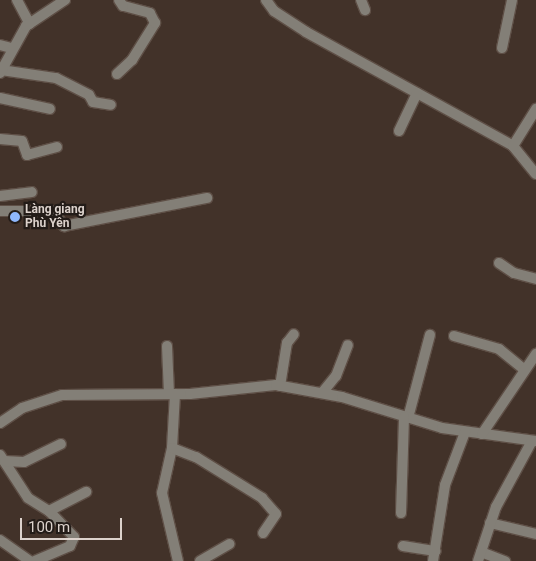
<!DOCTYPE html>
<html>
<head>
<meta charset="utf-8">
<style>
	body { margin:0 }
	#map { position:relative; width:536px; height:561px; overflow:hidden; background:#423229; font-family:Roboto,sans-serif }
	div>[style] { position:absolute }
	.roads { filter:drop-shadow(1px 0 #5e4f46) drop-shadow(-1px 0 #5e4f46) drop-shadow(0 1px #5e4f46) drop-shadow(0 -1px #5e4f46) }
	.minor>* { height:10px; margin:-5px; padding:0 5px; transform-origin:5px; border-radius:5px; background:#837f77 }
	.dots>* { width:14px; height:14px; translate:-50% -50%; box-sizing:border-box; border:2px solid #231c18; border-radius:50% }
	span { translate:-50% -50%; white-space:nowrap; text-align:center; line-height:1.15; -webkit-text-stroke:4.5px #231c18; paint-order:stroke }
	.poi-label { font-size:12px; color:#dcd2cc; font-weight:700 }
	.left { translate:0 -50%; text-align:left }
	.scale { position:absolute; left:20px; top:518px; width:102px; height:22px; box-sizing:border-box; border:2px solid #dcd2cc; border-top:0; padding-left:6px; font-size:15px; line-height:18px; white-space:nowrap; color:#dcd2cc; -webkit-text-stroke:4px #231c18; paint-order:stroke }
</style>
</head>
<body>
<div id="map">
	<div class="roads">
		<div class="minor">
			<i style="left:17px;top:0;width:27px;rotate:62deg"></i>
			<i style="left:266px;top:0;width:14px;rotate:54deg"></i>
			<i style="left:274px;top:11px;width:38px;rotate:33deg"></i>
			<i style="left:306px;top:32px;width:236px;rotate:28.8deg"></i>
			<i style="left:513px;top:146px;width:36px;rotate:51deg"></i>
			<i style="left:361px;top:0;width:11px;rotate:68deg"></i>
			<i style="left:0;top:45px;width:11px;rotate:15deg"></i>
			<i style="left:502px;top:48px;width:49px;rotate:-78.2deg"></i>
			<i style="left:1px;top:70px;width:56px;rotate:8.3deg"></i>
			<i style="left:56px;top:78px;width:37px;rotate:27deg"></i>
			<i style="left:89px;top:95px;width:8px;rotate:60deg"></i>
			<i style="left:93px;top:102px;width:18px;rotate:9deg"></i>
			<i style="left:0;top:73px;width:54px;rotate:-61deg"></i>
			<i style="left:26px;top:26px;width:47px;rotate:-33.7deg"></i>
			<i style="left:117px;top:74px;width:21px;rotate:-43deg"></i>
			<i style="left:132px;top:60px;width:44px;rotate:-58.1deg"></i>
			<i style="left:155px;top:23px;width:11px;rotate:-117deg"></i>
			<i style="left:150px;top:13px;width:28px;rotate:-165deg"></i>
			<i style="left:123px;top:6px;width:7px;rotate:-124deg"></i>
			<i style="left:0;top:98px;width:51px;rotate:12.4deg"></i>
			<i style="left:399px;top:131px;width:42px;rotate:-64.7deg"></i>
			<i style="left:0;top:139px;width:22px;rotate:5deg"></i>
			<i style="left:22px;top:141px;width:15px;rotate:70deg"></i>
			<i style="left:27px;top:155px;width:31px;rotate:-15deg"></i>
			<i style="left:513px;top:146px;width:44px;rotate:-58.1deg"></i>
			<i style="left:0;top:196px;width:32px;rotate:-7deg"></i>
			<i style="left:0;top:211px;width:53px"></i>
			<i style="left:53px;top:211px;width:19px;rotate:54deg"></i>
			<i style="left:64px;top:226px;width:146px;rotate:-11.1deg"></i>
			<i style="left:499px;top:263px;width:18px;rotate:34deg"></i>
			<i style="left:514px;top:273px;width:23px;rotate:15deg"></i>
			<i style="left:454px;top:336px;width:47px;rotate:16.1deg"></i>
			<i style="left:499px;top:349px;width:33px;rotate:39deg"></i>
			<i style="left:167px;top:346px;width:48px;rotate:87.6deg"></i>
			<i style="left:280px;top:386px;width:44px;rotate:-80.8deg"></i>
			<i style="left:287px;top:343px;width:11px;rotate:-52deg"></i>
			<i style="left:322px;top:393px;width:22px;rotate:-51deg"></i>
			<i style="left:336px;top:376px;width:33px;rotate:-69deg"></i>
			<i style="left:175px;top:394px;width:54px;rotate:93.2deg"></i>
			<i style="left:172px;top:448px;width:46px;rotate:102.5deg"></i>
			<i style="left:162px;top:493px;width:70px;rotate:76.8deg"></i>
			<i style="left:408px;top:418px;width:86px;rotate:-75.2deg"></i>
			<i style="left:0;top:423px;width:27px;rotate:-34deg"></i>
			<i style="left:22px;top:408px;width:42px;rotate:-18deg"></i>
			<i style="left:62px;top:395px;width:128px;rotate:-0.4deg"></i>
			<i style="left:190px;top:394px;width:86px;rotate:-6deg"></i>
			<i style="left:276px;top:385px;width:67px;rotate:10.3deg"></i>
			<i style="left:342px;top:397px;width:105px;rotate:17.2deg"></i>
			<i style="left:442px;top:428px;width:95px;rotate:7.9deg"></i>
			<i style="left:482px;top:434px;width:97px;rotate:-56deg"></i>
			<i style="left:172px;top:448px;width:26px;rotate:21deg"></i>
			<i style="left:196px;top:457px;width:78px;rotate:31.8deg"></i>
			<i style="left:262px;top:498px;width:21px;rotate:49deg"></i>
			<i style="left:276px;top:514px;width:23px;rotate:124deg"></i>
			<i style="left:0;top:455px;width:51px;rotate:56.9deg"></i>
			<i style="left:28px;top:498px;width:25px;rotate:32deg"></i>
			<i style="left:49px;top:511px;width:36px;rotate:46deg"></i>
			<i style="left:74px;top:537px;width:10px;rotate:114deg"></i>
			<i style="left:70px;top:546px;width:38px;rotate:157deg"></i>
			<i style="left:5px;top:461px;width:19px;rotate:3deg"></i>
			<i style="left:24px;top:462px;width:41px;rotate:-25.9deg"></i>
			<i style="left:49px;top:511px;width:42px;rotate:-27.2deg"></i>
			<i style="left:401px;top:513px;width:96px;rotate:-88.2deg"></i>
			<i style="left:490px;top:523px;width:47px;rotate:13.4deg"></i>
			<i style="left:0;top:540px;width:37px;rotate:35deg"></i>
			<i style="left:403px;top:546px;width:33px;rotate:9deg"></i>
			<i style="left:481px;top:552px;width:26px;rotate:21deg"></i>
			<i style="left:200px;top:561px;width:34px;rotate:-30deg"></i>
			<i style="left:433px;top:561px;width:77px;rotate:-81deg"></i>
			<i style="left:445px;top:485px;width:57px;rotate:-69.3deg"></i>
			<i style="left:478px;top:561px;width:57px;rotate:-71.6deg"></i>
			<i style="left:496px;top:507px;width:75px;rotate:-61.4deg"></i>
		</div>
	</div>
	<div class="dots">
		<i style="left:15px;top:217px;background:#8fb8fd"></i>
	</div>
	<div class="poi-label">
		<span class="left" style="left:25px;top:217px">Làng giang<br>Phù Yên</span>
	</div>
	<div class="scale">100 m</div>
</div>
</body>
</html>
